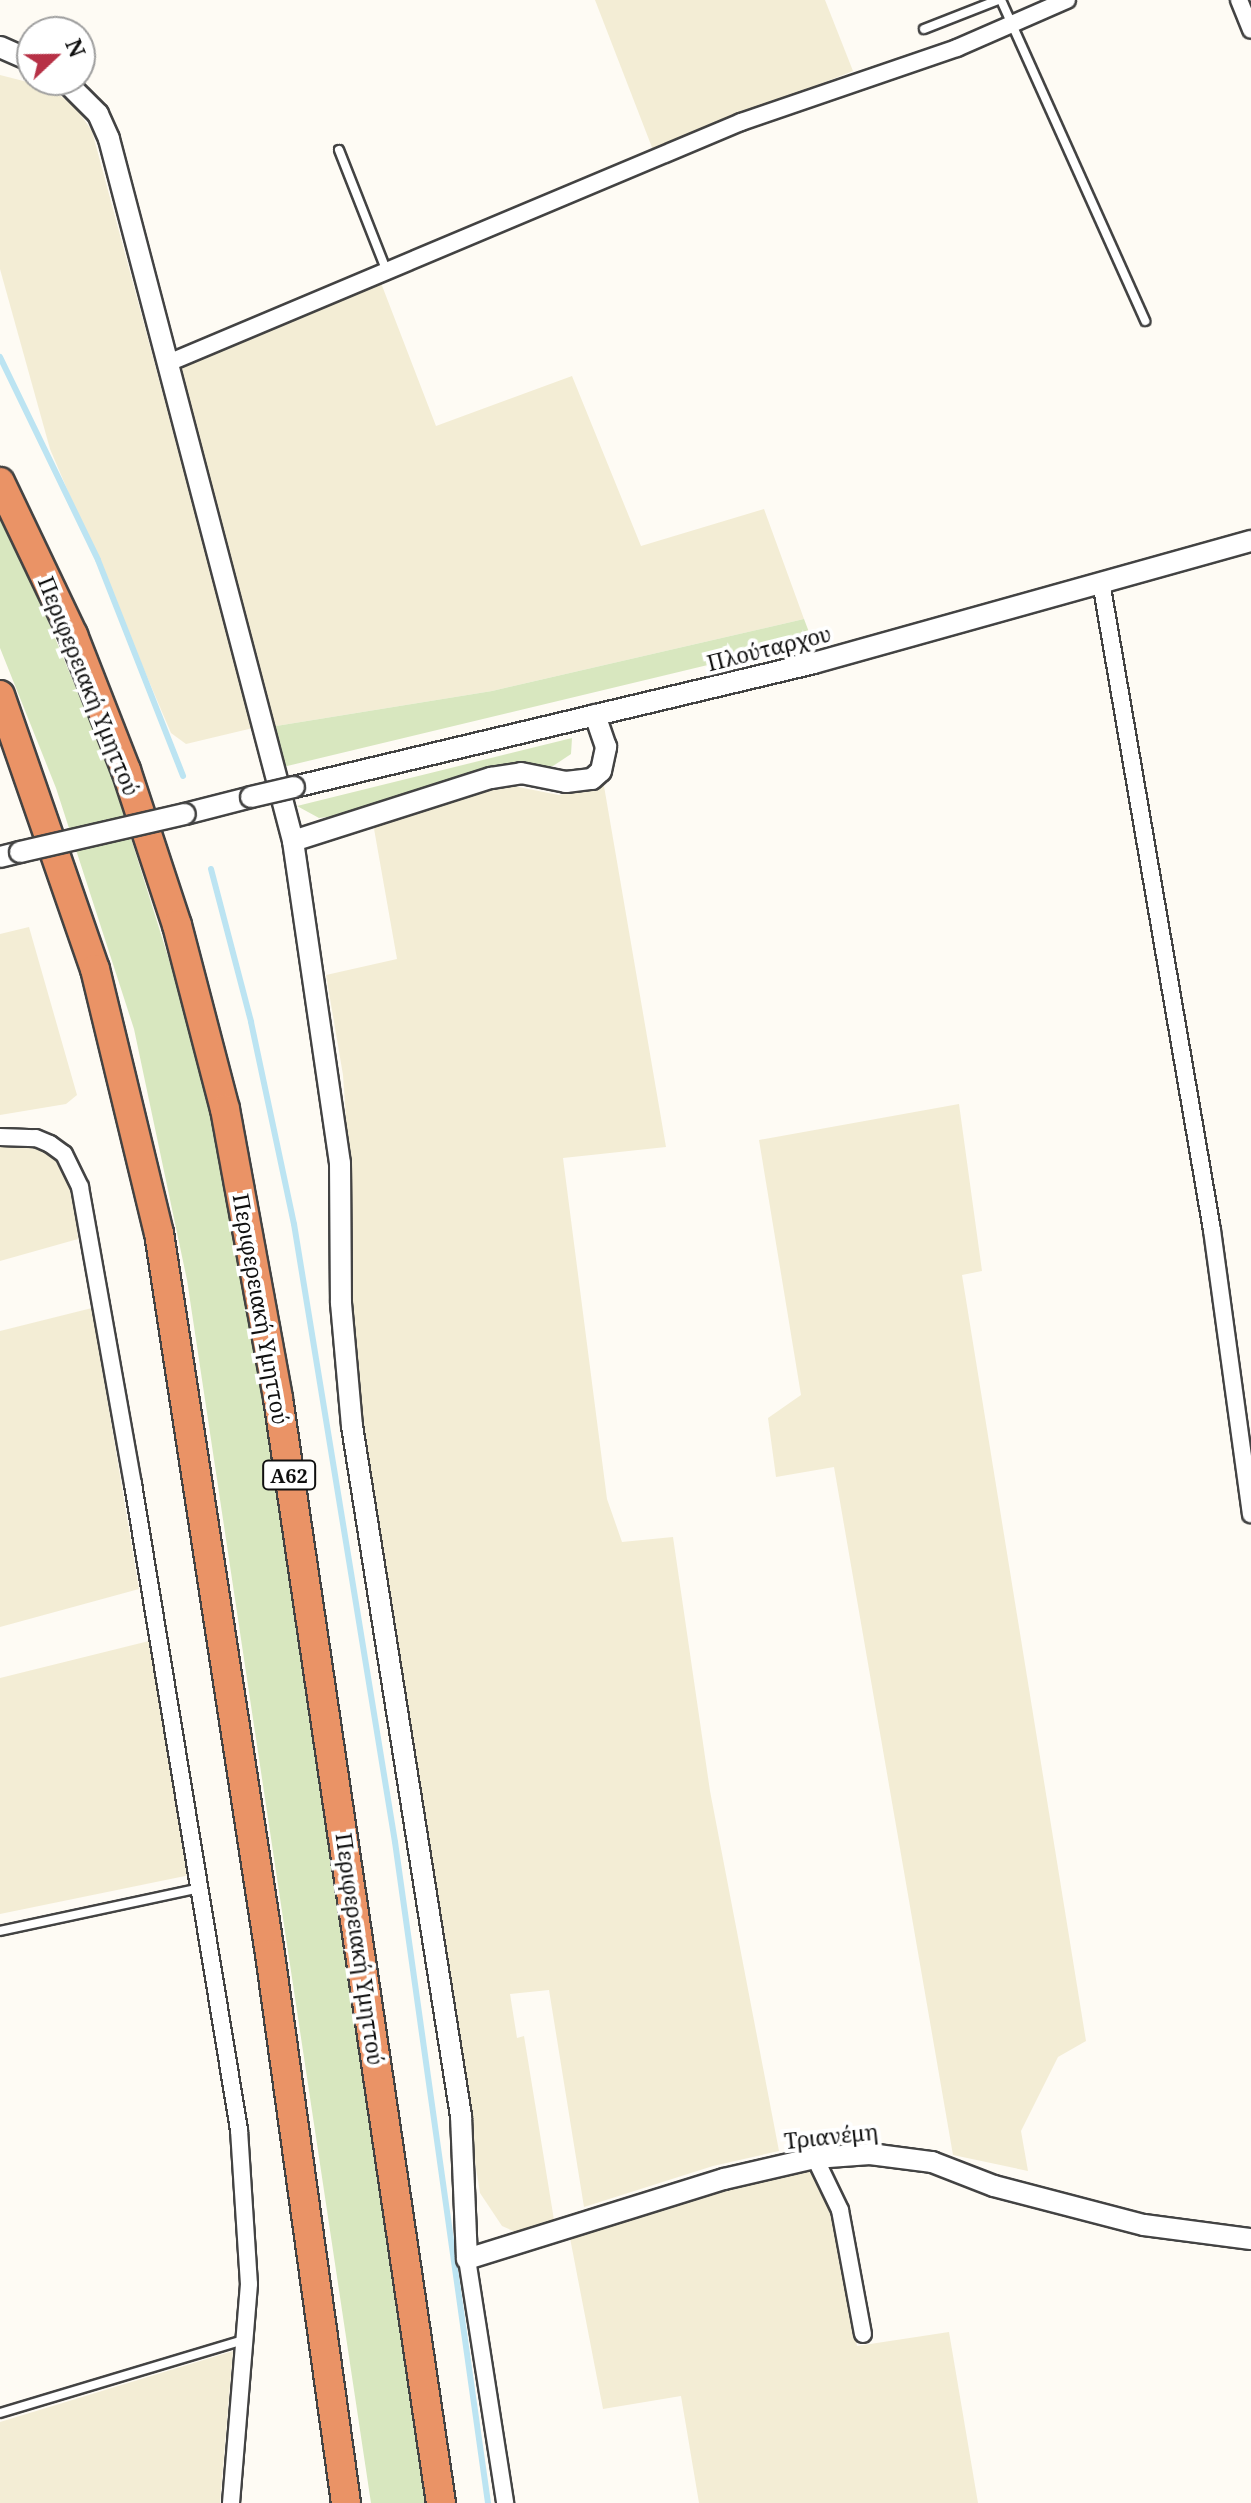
<!DOCTYPE html>
<html>
<head>
<meta charset="utf-8">
<style>
	body { margin:0 }
	#map { position:relative; width:1251px; height:2503px; overflow:hidden; background:#fefbf4; font-family:"Noto Serif",serif }
	div>[style] { position:absolute }
	.farmland>* { inset:0; background:#f3edd5 }
	.green>* { inset:0; background:#d8e7bf }
	.stream>* { height:6px; margin:-3px; padding:0 3px; transform-origin:3px; border-radius:3px; background:#bce4f2 }
	.roads { filter:drop-shadow(2px 0 #434343) drop-shadow(-2px 0 #434343) drop-shadow(0 2px #434343) drop-shadow(0 -2px #434343) }
	.service>* { height:8px; margin:-4px; padding:0 4px; transform-origin:4px; border-radius:4px; background:#fff }
	.minor>* { height:16px; margin:-8px; padding:0 8px; transform-origin:8px; border-radius:8px; background:#fff }
	.tertiary>* { height:20px; margin:-10px; padding:0 10px; transform-origin:10px; border-radius:10px; background:#fff }
	.motorway>* { height:28px; margin:-14px; padding:0 14px; transform-origin:14px; border-radius:14px; background:#ea9366 }
	.bridges { filter:drop-shadow(2px 0 #434343) drop-shadow(-2px 0 #434343) drop-shadow(0 2px #434343) drop-shadow(0 -2px #434343) }
	.tertiary-bridge>* { height:20px; margin:-10px; padding:0 10px; transform-origin:10px; border-radius:10px; background:#fff }
	span { translate:-50% -50%; white-space:nowrap; text-align:center; line-height:1.15; -webkit-text-stroke:8px #fff; paint-order:stroke }
	.shield-label span { padding:2px 6px; background:#fff; border:2px solid; border-radius:6px; -webkit-text-stroke-width:0 }
	.shield-label { font-size:20px; color:#101010; font-weight:700 }
	.street-label { font-size:22px; color:#101010 }
	.north { position:absolute; left:16px; top:16px; width:80px; height:80px; box-sizing:border-box; background:#fff; border:2px solid #9f9f9f; border-radius:50%; rotate:68deg; font-size:22px; font-weight:700; line-height:32px; text-align:center; color:#101010 }
	.north::after { content:''; display:block; margin:auto; width:28px; height:36px; background:#b73146; clip-path:polygon(50% 0,100% 100%,50% 72%,0 100%) }
</style>
</head>
<body>
<div id="map">
	<div class="farmland">
		<i style="clip-path:polygon(595px 0,825px 0,853px 71px,653px 150px)"></i>
		<i style="clip-path:polygon(0 75px,51px 88px,76px 108px,92px 131px,253px 728px,186px 744px,171px 733px,50px 449px,0 269px)"></i>
		<i style="clip-path:polygon(381px 283px,436px 426px,572px 376px,641px 546px,764px 509px,804px 619px,492px 691px,270px 727px,176px 365px)"></i>
		<i style="clip-path:polygon(508px 785px,559px 795px,604px 786px,666px 1147px,563px 1158px,607px 1499px,622px 1542px,673px 1537px,710px 1791px,779px 2151px,713px 2166px,584px 2207px,549px 1990px,510px 1994px,517px 2038px,524px 2036px,554px 2220px,518px 2233px,502px 2226px,480px 2193px,368px 1488px,350px 1337px,350px 1176px,343px 1075px,326px 975px,397px 959px,373px 823px)"></i>
		<i style="clip-path:polygon(29px 927px,77px 1095px,66px 1104px,0 1115px,0 934px)"></i>
		<i style="clip-path:polygon(959px 1104px,982px 1271px,962px 1275px,1086px 2041px,1058px 2057px,1021px 2131px,1028px 2171px,953px 2155px,834px 1467px,776px 1477px,768px 1418px,801px 1395px,759px 1140px)"></i>
		<i style="clip-path:polygon(0 1144px,37px 1145px,64px 1164px,73px 1192px,78px 1239px,0 1261px)"></i>
		<i style="clip-path:polygon(92px 1308px,139px 1589px,0 1627px,0 1331px)"></i>
		<i style="clip-path:polygon(149px 1641px,190px 1875px,0 1914px,0 1678px)"></i>
		<i style="clip-path:polygon(815px 2167px,831px 2198px,857px 2346px,949px 2332px,978px 2503px,699px 2503px,681px 2396px,603px 2409px,570px 2238px,718px 2189px)"></i>
		<i style="clip-path:polygon(233px 2351px,220px 2503px,0 2503px,0 2422px)"></i>
	</div>
	<div class="green">
		<i style="clip-path:polygon(0 506px,108px 765px,186px 1014px,217px 1142px,264px 1398px,427px 2503px,371px 2503px,187px 1280px,134px 1029px,56px 788px,0 648px)"></i>
		<i style="clip-path:polygon(804px 619px,812px 640px,283px 767px,270px 727px,492px 691px)"></i>
		<i style="clip-path:polygon(572px 738px,571px 754px,553px 766px,490px 768px,336px 816px,319px 818px,297px 806px)"></i>
	</div>
	<div class="stream">
		<i style="left:0;top:357px;width:225px;rotate:64.2deg"></i>
		<i style="left:98px;top:560px;width:232px;rotate:68.5deg"></i>
		<i style="left:211px;top:869px;width:158px;rotate:75.3deg"></i>
		<i style="left:251px;top:1022px;width:207px;rotate:78deg"></i>
		<i style="left:294px;top:1224px;width:626px;rotate:80.72deg"></i>
		<i style="left:395px;top:1842px;width:668px;rotate:81.99deg"></i>
	</div>
	<div class="roads">
		<div class="service">
			<i style="left:1001px;top:0;width:352px;rotate:65.8deg"></i>
			<i style="left:924px;top:29px;width:79px;rotate:-21.4deg"></i>
			<i style="left:339px;top:150px;width:131px;rotate:68.5deg"></i>
			<i style="left:0;top:1931px;width:205px;rotate:-12.1deg"></i>
			<i style="left:0;top:2413px;width:255px;rotate:-16.7deg"></i>
		</div>
		<div class="minor">
			<i style="left:1239px;top:0;width:32px;rotate:68deg"></i>
			<i style="left:168px;top:363px;width:622px;rotate:-22.81deg"></i>
			<i style="left:741px;top:122px;width:228px;rotate:-18.9deg"></i>
			<i style="left:957px;top:48px;width:120px;rotate:-23.6deg"></i>
			<i style="left:1101px;top:582px;width:657px;rotate:80.28deg"></i>
			<i style="left:1212px;top:1230px;width:287px;rotate:82.2deg"></i>
			<i style="left:0;top:1137px;width:36px;rotate:2deg"></i>
			<i style="left:36px;top:1138px;width:15px;rotate:23deg"></i>
			<i style="left:50px;top:1144px;width:17px;rotate:36deg"></i>
			<i style="left:64px;top:1154px;width:37px;rotate:64deg"></i>
			<i style="left:80px;top:1187px;width:302px;rotate:79.9deg"></i>
			<i style="left:133px;top:1484px;width:655px;rotate:80.68deg"></i>
			<i style="left:239px;top:2130px;width:154px;rotate:86.3deg"></i>
			<i style="left:249px;top:2284px;width:220px;rotate:94.7deg"></i>
			<i style="left:815px;top:2158px;width:58px;rotate:64.3deg"></i>
			<i style="left:840px;top:2210px;width:126px;rotate:79.5deg"></i>
			<i style="left:467px;top:2259px;width:247px;rotate:81.1deg"></i>
		</div>
		<div class="tertiary">
			<i style="left:0;top:47px;width:35px;rotate:24deg"></i>
			<i style="left:64px;top:80px;width:48px;rotate:45deg"></i>
			<i style="left:98px;top:114px;width:27px;rotate:66deg"></i>
			<i style="left:109px;top:139px;width:726px;rotate:75.31deg"></i>
			<i style="left:293px;top:841px;width:325px;rotate:81.7deg"></i>
			<i style="left:340px;top:1163px;width:140px;rotate:89.6deg"></i>
			<i style="left:341px;top:1303px;width:123px;rotate:84.9deg"></i>
			<i style="left:352px;top:1426px;width:699px;rotate:81.02deg"></i>
			<i style="left:461px;top:2116px;width:143px;rotate:87.6deg"></i>
			<i style="left:467px;top:2259px;width:269px;rotate:-17.3deg"></i>
			<i style="left:724px;top:2179px;width:93px;rotate:-13deg"></i>
			<i style="left:815px;top:2158px;width:55px;rotate:-4.2deg"></i>
			<i style="left:870px;top:2154px;width:63px;rotate:7.4deg"></i>
			<i style="left:932px;top:2162px;width:66px;rotate:21.2deg"></i>
			<i style="left:994px;top:2186px;width:155px;rotate:14.6deg"></i>
			<i style="left:1144px;top:2225px;width:108px;rotate:7.5deg"></i>
			<i style="left:294px;top:787px;width:535px;rotate:-13.41deg"></i>
			<i style="left:814px;top:663px;width:454px;rotate:-15.6deg"></i>
			<i style="left:185px;top:814px;width:68px;rotate:-14.4deg"></i>
			<i style="left:293px;top:841px;width:208px;rotate:-17.7deg"></i>
			<i style="left:491px;top:778px;width:30px;rotate:-9deg"></i>
			<i style="left:521px;top:773px;width:46px;rotate:11.3deg"></i>
			<i style="left:566px;top:782px;width:26px;rotate:-7deg"></i>
			<i style="left:592px;top:779px;width:12px;rotate:-42deg"></i>
			<i style="left:601px;top:771px;width:25px;rotate:-78deg"></i>
			<i style="left:606px;top:747px;width:34px;rotate:-109deg"></i>
			<i style="left:0;top:857px;width:21px;rotate:-14deg"></i>
		</div>
		<div class="motorway">
			<i style="left:0;top:482px;width:170px;rotate:64.5deg"></i>
			<i style="left:73px;top:635px;width:145px;rotate:68.6deg"></i>
			<i style="left:126px;top:770px;width:163px;rotate:71.8deg"></i>
			<i style="left:177px;top:925px;width:190px;rotate:75.4deg"></i>
			<i style="left:225px;top:1109px;width:294px;rotate:79.6deg"></i>
			<i style="left:278px;top:1398px;width:1117px;rotate:81.61deg"></i>
			<i style="left:0;top:695px;width:290px;rotate:70.9deg"></i>
			<i style="left:95px;top:969px;width:272px;rotate:76.4deg"></i>
			<i style="left:159px;top:1233px;width:729px;rotate:81.25deg"></i>
			<i style="left:270px;top:1954px;width:554px;rotate:82.12deg"></i>
		</div>
	</div>
	<div class="bridges">
		<div class="tertiary-bridge">
			<i style="left:251px;top:797px;width:44px;rotate:-13.1deg"></i>
			<i style="left:20px;top:852px;width:169px;rotate:-13deg"></i>
		</div>
	</div>
	<div class="shield-label">
		<span style="left:289px;top:1475px">Α62</span>
	</div>
	<div class="street-label">
		<span style="left:769px;top:648px;rotate:-14deg">Πλούταρχου</span>
		<span style="left:89px;top:686px;rotate:68deg">Περιφερειακή Υμηττού</span>
		<span style="left:261px;top:1309px;rotate:80deg">Περιφερειακή Υμηττού</span>
		<span style="left:360px;top:1949px;rotate:82deg">Περιφερειακή Υμηττού</span>
		<span style="left:831px;top:2136px;rotate:-6deg">Τριανέμη</span>
	</div>
	<div class="north">N</div>
</div>
</body>
</html>
